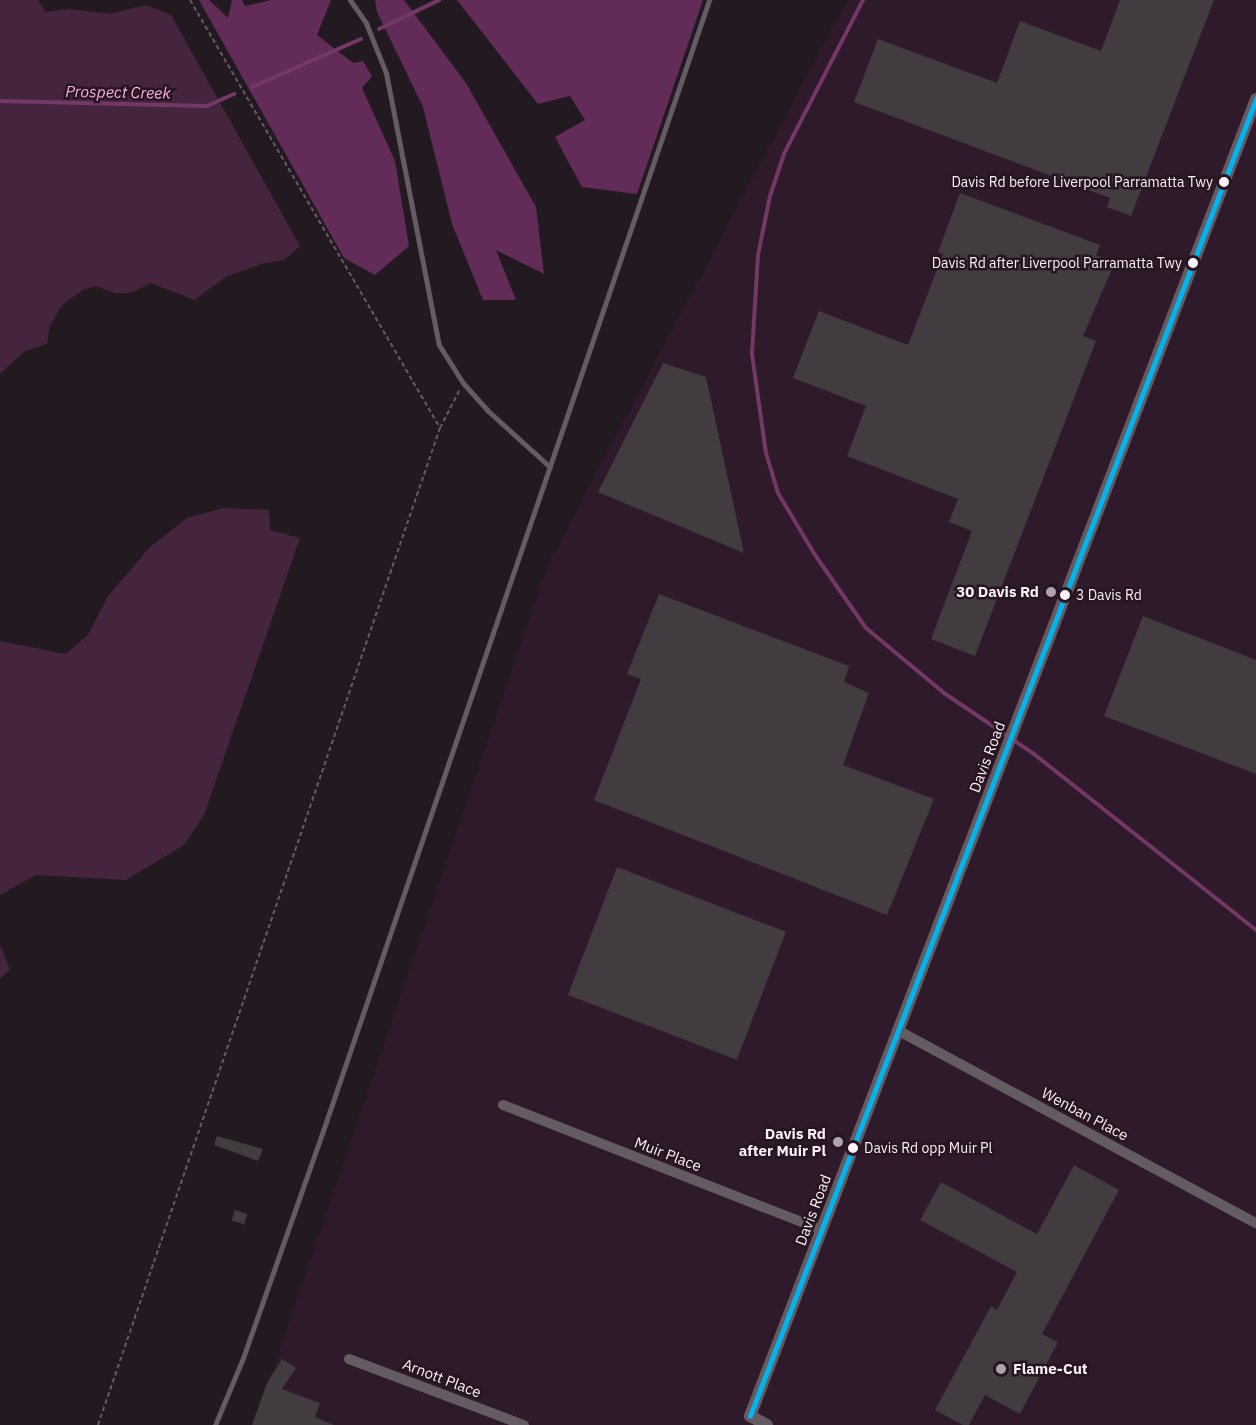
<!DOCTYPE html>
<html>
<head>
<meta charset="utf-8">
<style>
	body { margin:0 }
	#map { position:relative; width:1256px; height:1425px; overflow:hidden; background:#231a21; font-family:"IBM Plex Sans",sans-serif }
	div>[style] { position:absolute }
	.built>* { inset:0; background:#2e1a2a }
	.green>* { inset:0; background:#45243e }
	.forest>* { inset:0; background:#632b57 }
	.stream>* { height:4px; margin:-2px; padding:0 2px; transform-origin:2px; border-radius:2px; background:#733866 }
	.building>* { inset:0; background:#423b40; transform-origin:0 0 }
	.path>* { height:2px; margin-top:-1px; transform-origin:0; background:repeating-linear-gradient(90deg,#645b62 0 4.5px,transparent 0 7.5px) }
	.service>* { height:5px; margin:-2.5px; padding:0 2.5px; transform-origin:2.5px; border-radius:2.5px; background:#655b62 }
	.minor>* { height:10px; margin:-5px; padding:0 5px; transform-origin:5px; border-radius:5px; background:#655b62 }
	.tertiary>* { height:12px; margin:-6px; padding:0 6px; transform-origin:6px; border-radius:6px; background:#655b62 }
	.bus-1>* { height:4.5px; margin:-2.25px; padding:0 2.25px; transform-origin:2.25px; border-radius:2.25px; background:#00b5ef }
	.dots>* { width:16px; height:16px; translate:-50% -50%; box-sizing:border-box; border:3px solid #271622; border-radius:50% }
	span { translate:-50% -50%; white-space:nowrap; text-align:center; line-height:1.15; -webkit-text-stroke:5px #271622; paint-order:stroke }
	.bus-label { font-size:14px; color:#fbeff8 }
	.right { translate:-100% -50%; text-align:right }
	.left { translate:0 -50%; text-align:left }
	.poi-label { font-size:15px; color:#fbeff8; font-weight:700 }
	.street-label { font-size:15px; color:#fbeff8 }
	.water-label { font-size:16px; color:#faaee7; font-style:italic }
</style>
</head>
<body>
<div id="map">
	<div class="built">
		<i style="clip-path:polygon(847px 0,1256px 0,1256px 1425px,254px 1425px,548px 564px)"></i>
	</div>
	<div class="green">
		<i style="clip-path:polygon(0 0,38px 0,46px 12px,69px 9px,110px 14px,146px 5px,171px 15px,300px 246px,284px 260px,261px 264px,226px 277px,194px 300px,151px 283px,131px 293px,114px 293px,96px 286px,83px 290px,62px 305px,50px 326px,47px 344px,25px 351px,0 374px)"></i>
		<i style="clip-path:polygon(223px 508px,269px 510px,270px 530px,300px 538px,204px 815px,184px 845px,126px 880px,36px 875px,0 895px,0 641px,65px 654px,88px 635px,108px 596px,150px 547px,187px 518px)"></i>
		<i style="clip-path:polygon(0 944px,10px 970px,0 979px)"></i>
	</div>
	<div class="forest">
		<i style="clip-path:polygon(199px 0,209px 0,228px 18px,232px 0,242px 0,245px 6px,271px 0,331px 0,317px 35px,353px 63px,363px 61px,372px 76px,362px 88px,395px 161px,409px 246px,375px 275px,344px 258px)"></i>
		<i style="clip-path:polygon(375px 0,404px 0,466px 83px,536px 207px,544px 274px,496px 250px,516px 300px,483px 300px,452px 224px,423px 107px,377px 12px)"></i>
		<i style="clip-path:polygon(457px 0,703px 0,637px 194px,582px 187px,555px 137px,585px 120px,570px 96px,538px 104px)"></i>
	</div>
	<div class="stream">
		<i style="left:863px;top:0;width:173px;rotate:117.2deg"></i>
		<i style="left:784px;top:154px;width:44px;rotate:108.4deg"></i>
		<i style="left:770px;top:196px;width:60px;rotate:101.5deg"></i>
		<i style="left:758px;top:255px;width:99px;rotate:93.5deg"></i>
		<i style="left:752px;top:354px;width:100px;rotate:82deg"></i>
		<i style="left:766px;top:453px;width:42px;rotate:73.3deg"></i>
		<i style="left:778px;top:493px;width:72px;rotate:59.2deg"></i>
		<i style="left:815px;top:555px;width:89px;rotate:55.1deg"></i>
		<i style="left:866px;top:628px;width:102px;rotate:39.8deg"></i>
		<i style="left:944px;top:693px;width:109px;rotate:34.1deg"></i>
		<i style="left:1034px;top:754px;width:283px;rotate:38.4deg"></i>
		<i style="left:379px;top:29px;width:67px;rotate:-25.8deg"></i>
		<i style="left:252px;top:87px;width:119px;rotate:-23.8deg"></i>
		<i style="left:0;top:101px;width:207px;rotate:1.4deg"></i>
		<i style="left:207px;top:106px;width:30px;rotate:-24deg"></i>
	</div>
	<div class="building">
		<i style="clip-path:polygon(1120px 0,1214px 0,1131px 216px,1107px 207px,1110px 198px,854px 102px,878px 39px,997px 83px,1020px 21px,1101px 51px)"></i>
		<i style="clip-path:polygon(960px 193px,1100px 245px,1096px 255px,1115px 262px,1083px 336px,1096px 341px,975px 656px,931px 639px,972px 531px,949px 522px,958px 499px,847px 456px,866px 406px,793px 378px,819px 311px,908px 345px,943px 254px,938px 252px)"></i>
		<i style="clip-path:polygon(663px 363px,706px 377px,744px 553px,598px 492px)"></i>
		<i style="clip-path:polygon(659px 594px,849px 666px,844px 682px,869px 693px,843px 765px,934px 799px,887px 915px,594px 800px,641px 679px,627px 674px)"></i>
		<i style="clip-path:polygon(1143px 616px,1256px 660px,1256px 774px,1104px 716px)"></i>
		<i style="left:617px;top:867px;width:181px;height:137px;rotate:21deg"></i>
		<i style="clip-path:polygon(217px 1136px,263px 1149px,258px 1161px,214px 1145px)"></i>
		<i style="clip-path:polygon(1074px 1165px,1119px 1190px,1042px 1334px,1058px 1342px,1020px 1414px,985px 1395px,969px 1425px,963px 1425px,935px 1410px,991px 1306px,997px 1310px,1017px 1272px,920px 1220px,941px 1182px,1037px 1234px)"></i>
		<i style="left:235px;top:1210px;width:13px;height:11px;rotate:18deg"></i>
		<i style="clip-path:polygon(282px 1359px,296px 1368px,282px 1389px,320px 1403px,315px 1417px,334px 1425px,252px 1425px,267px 1383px)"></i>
	</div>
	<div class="path">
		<i style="left:190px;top:0;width:496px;rotate:59.7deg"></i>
		<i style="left:98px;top:1425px;width:1054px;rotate:-71.07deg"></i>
		<i style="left:440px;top:428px;width:42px;rotate:-62.8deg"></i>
	</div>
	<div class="service">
		<i style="left:350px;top:0;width:28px;rotate:55deg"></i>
		<i style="left:366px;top:23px;width:54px;rotate:68.2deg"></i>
		<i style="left:386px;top:73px;width:277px;rotate:79deg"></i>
		<i style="left:439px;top:345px;width:45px;rotate:57.7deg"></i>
		<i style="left:463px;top:383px;width:36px;rotate:48deg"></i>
		<i style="left:487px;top:410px;width:85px;rotate:42.1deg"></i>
		<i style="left:215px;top:1425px;width:73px;rotate:-67.3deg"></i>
		<i style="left:243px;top:1358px;width:250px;rotate:-70.6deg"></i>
		<i style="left:326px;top:1122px;width:1186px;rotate:-71.15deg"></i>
	</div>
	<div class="minor">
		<i style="left:899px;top:1031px;width:405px;rotate:28.3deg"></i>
		<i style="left:503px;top:1105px;width:343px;rotate:21.4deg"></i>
		<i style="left:349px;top:1359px;width:187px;rotate:20.7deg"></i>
	</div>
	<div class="tertiary">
		<i style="left:767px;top:1425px;width:19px;rotate:-152deg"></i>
		<i style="left:750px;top:1416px;width:1411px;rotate:-68.98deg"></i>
	</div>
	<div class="bus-1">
		<i style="left:750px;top:1416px;width:1411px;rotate:-68.98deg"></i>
	</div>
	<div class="dots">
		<i style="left:1224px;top:182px;background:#fbeff8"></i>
		<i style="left:1193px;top:263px;background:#fbeff8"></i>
		<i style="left:1051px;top:592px;background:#afa4ad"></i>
		<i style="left:1065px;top:595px;background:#fbeff8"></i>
		<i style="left:838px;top:1142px;background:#afa4ad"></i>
		<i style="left:853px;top:1148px;background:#fbeff8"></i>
		<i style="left:1001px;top:1369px;background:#afa4ad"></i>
	</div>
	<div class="bus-label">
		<span class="right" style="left:1213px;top:182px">Davis Rd before Liverpool Parramatta Twy</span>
		<span class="right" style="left:1182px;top:263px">Davis Rd after Liverpool Parramatta Twy</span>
		<span class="left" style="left:1076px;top:595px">3 Davis Rd</span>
		<span class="left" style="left:864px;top:1148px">Davis Rd opp Muir Pl</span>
	</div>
	<div class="poi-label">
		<span class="right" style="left:1039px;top:592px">30 Davis Rd</span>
		<span class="right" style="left:826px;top:1142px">Davis Rd<br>after Muir Pl</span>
		<span class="left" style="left:1013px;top:1369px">Flame-Cut</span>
	</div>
	<div class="street-label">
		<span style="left:987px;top:757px;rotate:-69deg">Davis Road</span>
		<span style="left:1085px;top:1114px;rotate:28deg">Wenban Place</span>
		<span style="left:668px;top:1154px;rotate:21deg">Muir Place</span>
		<span style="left:813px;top:1210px;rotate:-69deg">Davis Road</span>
		<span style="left:442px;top:1378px;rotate:21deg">Arnott Place</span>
	</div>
	<div class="water-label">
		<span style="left:118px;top:92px;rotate:1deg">Prospect Creek</span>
	</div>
</div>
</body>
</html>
